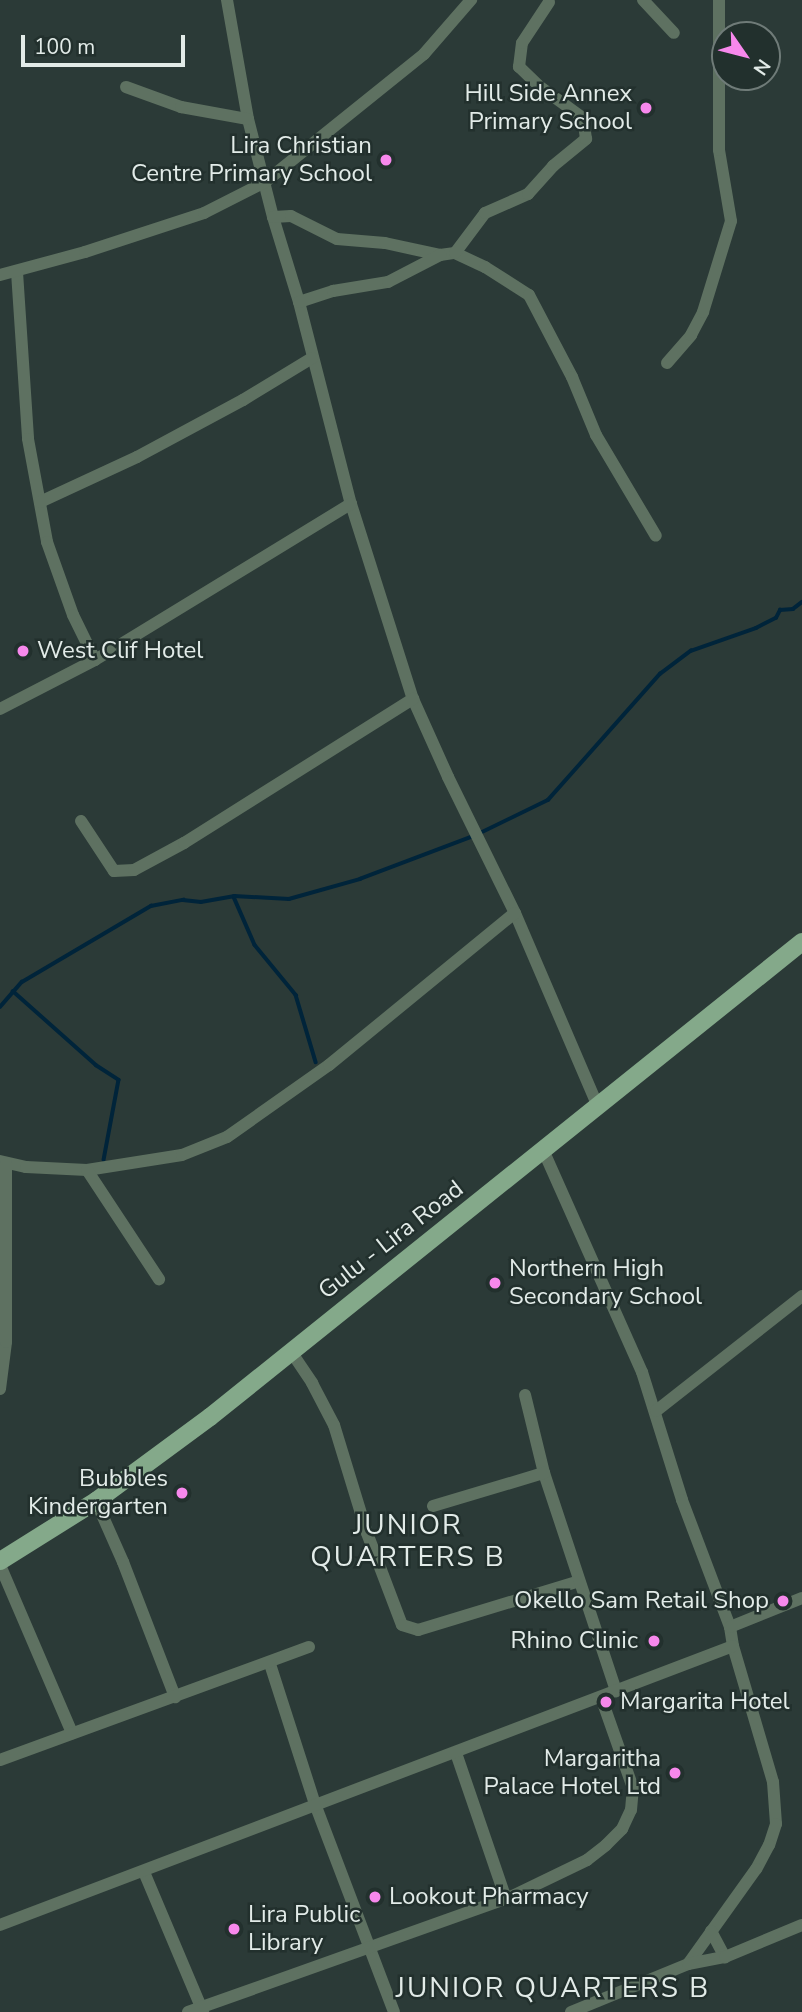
<!DOCTYPE html>
<html>
<head>
<meta charset="utf-8">
<style>
	body { margin:0 }
	#map { position:relative; width:802px; height:2012px; overflow:hidden; background:#2b3a37; font-family:"Nunito Sans",sans-serif }
	div>[style] { position:absolute }
	.stream>* { height:3.5px; margin:-1.75px; padding:0 1.75px; transform-origin:1.75px; border-radius:1.75px; background:#00243a }
	.street>* { height:12px; margin:-6px; padding:0 6px; transform-origin:6px; border-radius:6px; background:#5e7161 }
	.primary>* { height:18px; margin:-9px; padding:0 9px; transform-origin:9px; border-radius:9px; background:#84a98a }
	.dots>* { width:19px; height:19px; translate:-50% -50%; box-sizing:border-box; border:4px solid #22302d; border-radius:50% }
	span { translate:-50% -50%; white-space:nowrap; text-align:center; line-height:1.15; -webkit-text-stroke:5px #22302d; paint-order:stroke }
	.poi-label { font-size:24px; color:#e2ebe8 }
	.right { translate:-100% -50%; text-align:right }
	.left { translate:0 -50%; text-align:left }
	.street-label { font-size:24px; color:#e2ebe8 }
	.quarter-label { font-size:28px; color:#e2ebe8; letter-spacing:2px }
	.north { position:absolute; left:711px; top:21px; width:70px; height:70px; box-sizing:border-box; background:#22302d; border:2px solid #6f7b78; border-radius:50%; rotate:125deg; font-size:19px; font-weight:700; line-height:28px; text-align:center; color:#e2ebe8 }
	.north::after { content:''; display:block; margin:auto; width:24px; height:32px; background:#f788ec; clip-path:polygon(50% 0,100% 100%,50% 72%,0 100%) }
	.scale { position:absolute; left:21px; top:35px; width:164px; height:32px; box-sizing:border-box; border:4px solid #e2ebe8; border-top:0; padding-left:9px; font-size:21px; line-height:24px; white-space:nowrap; color:#e2ebe8; -webkit-text-stroke:5px #22302d; paint-order:stroke }
</style>
</head>
<body>
<div id="map">
	<div class="stream">
		<i style="left:234px;top:897px;width:52px;rotate:66.4deg"></i>
		<i style="left:255px;top:945px;width:65px;rotate:50.6deg"></i>
		<i style="left:296px;top:995px;width:70px;rotate:73.4deg"></i>
		<i style="left:13px;top:991px;width:111px;rotate:41.7deg"></i>
		<i style="left:96px;top:1065px;width:27px;rotate:33deg"></i>
		<i style="left:119px;top:1080px;width:81px;rotate:100.6deg"></i>
		<i style="left:0;top:1007px;width:33px;rotate:-49deg"></i>
		<i style="left:22px;top:982px;width:150px;rotate:-30.5deg"></i>
		<i style="left:151px;top:906px;width:33px;rotate:-11deg"></i>
		<i style="left:183px;top:900px;width:18px;rotate:6deg"></i>
		<i style="left:201px;top:902px;width:34px;rotate:-10deg"></i>
		<i style="left:234px;top:896px;width:55px;rotate:3.1deg"></i>
		<i style="left:289px;top:899px;width:74px;rotate:-15.7deg"></i>
		<i style="left:360px;top:879px;width:124px;rotate:-20.8deg"></i>
		<i style="left:476px;top:835px;width:80px;rotate:-25.9deg"></i>
		<i style="left:548px;top:800px;width:169px;rotate:-48.4deg"></i>
		<i style="left:660px;top:674px;width:39px;rotate:-37deg"></i>
		<i style="left:691px;top:651px;width:69px;rotate:-19.5deg"></i>
		<i style="left:756px;top:628px;width:22px;rotate:-27deg"></i>
		<i style="left:776px;top:618px;width:9px;rotate:-63deg"></i>
		<i style="left:780px;top:610px;width:13px;rotate:-4deg"></i>
		<i style="left:793px;top:609px;width:11px;rotate:-38deg"></i>
	</div>
	<div class="street">
		<i style="left:227px;top:0;width:121px;rotate:80deg"></i>
		<i style="left:248px;top:119px;width:101px;rotate:75.7deg"></i>
		<i style="left:273px;top:217px;width:89px;rotate:73deg"></i>
		<i style="left:299px;top:302px;width:209px;rotate:75.6deg"></i>
		<i style="left:351px;top:504px;width:205px;rotate:72.4deg"></i>
		<i style="left:413px;top:699px;width:85px;rotate:65.8deg"></i>
		<i style="left:448px;top:777px;width:152px;rotate:63.8deg"></i>
		<i style="left:515px;top:913px;width:211px;rotate:66.8deg"></i>
		<i style="left:643px;top:0;width:45px;rotate:46.8deg"></i>
		<i style="left:126px;top:87px;width:59px;rotate:20deg"></i>
		<i style="left:181px;top:107px;width:68px;rotate:10.2deg"></i>
		<i style="left:273px;top:217px;width:18px;rotate:-3deg"></i>
		<i style="left:291px;top:216px;width:51px;rotate:26.6deg"></i>
		<i style="left:337px;top:239px;width:48px;rotate:4.8deg"></i>
		<i style="left:385px;top:243px;width:56px;rotate:12.3deg"></i>
		<i style="left:440px;top:255px;width:15px;rotate:-8deg"></i>
		<i style="left:455px;top:253px;width:33px;rotate:25deg"></i>
		<i style="left:485px;top:267px;width:52px;rotate:32.5deg"></i>
		<i style="left:529px;top:295px;width:93px;rotate:62.3deg"></i>
		<i style="left:572px;top:377px;width:63px;rotate:67.5deg"></i>
		<i style="left:596px;top:435px;width:117px;rotate:59.3deg"></i>
		<i style="left:455px;top:253px;width:50px;rotate:-53.1deg"></i>
		<i style="left:485px;top:213px;width:47px;rotate:-23.8deg"></i>
		<i style="left:528px;top:194px;width:38px;rotate:-48deg"></i>
		<i style="left:553px;top:166px;width:43px;rotate:-39.3deg"></i>
		<i style="left:586px;top:139px;width:21px;rotate:-98deg"></i>
		<i style="left:583px;top:118px;width:54px;rotate:-144deg"></i>
		<i style="left:539px;top:86px;width:28px;rotate:-136deg"></i>
		<i style="left:519px;top:67px;width:24px;rotate:-83deg"></i>
		<i style="left:522px;top:43px;width:49px;rotate:-56.6deg"></i>
		<i style="left:17px;top:272px;width:167px;rotate:86.2deg"></i>
		<i style="left:28px;top:439px;width:105px;rotate:79.5deg"></i>
		<i style="left:47px;top:542px;width:77px;rotate:70.4deg"></i>
		<i style="left:73px;top:615px;width:50px;rotate:63.9deg"></i>
		<i style="left:0;top:275px;width:88px;rotate:-15.1deg"></i>
		<i style="left:85px;top:252px;width:125px;rotate:-18.1deg"></i>
		<i style="left:204px;top:213px;width:68px;rotate:-26.9deg"></i>
		<i style="left:265px;top:182px;width:204px;rotate:-38.8deg"></i>
		<i style="left:424px;top:54px;width:72px;rotate:-49deg"></i>
		<i style="left:299px;top:302px;width:36px;rotate:-18deg"></i>
		<i style="left:333px;top:291px;width:56px;rotate:-9.3deg"></i>
		<i style="left:388px;top:282px;width:59px;rotate:-27.4deg"></i>
		<i style="left:667px;top:363px;width:37px;rotate:-49deg"></i>
		<i style="left:691px;top:335px;width:26px;rotate:-62deg"></i>
		<i style="left:703px;top:312px;width:95px;rotate:-72.9deg"></i>
		<i style="left:731px;top:221px;width:72px;rotate:-99.6deg"></i>
		<i style="left:719px;top:150px;width:150px;rotate:-90deg"></i>
		<i style="left:40px;top:502px;width:107px;rotate:-24.9deg"></i>
		<i style="left:137px;top:457px;width:120px;rotate:-28.3deg"></i>
		<i style="left:243px;top:400px;width:81px;rotate:-31.3deg"></i>
		<i style="left:0;top:709px;width:107px;rotate:-27.3deg"></i>
		<i style="left:95px;top:660px;width:300px;rotate:-31.4deg"></i>
		<i style="left:81px;top:821px;width:60px;rotate:56.6deg"></i>
		<i style="left:114px;top:871px;width:20px;rotate:-3deg"></i>
		<i style="left:134px;top:870px;width:57px;rotate:-28.4deg"></i>
		<i style="left:184px;top:843px;width:271px;rotate:-32.2deg"></i>
		<i style="left:544px;top:1152px;width:241px;rotate:66deg"></i>
		<i style="left:642px;top:1372px;width:134px;rotate:72.6deg"></i>
		<i style="left:682px;top:1500px;width:136px;rotate:69.3deg"></i>
		<i style="left:730px;top:1627px;width:19px;rotate:81deg"></i>
		<i style="left:733px;top:1646px;width:142px;rotate:73.6deg"></i>
		<i style="left:773px;top:1782px;width:42px;rotate:85.9deg"></i>
		<i style="left:776px;top:1824px;width:22px;rotate:108deg"></i>
		<i style="left:769px;top:1845px;width:27px;rotate:118deg"></i>
		<i style="left:756px;top:1869px;width:117px;rotate:125.6deg"></i>
		<i style="left:0;top:1161px;width:27px;rotate:13deg"></i>
		<i style="left:26px;top:1167px;width:61px;rotate:2.8deg"></i>
		<i style="left:87px;top:1170px;width:96px;rotate:-9deg"></i>
		<i style="left:182px;top:1155px;width:48px;rotate:-21.8deg"></i>
		<i style="left:227px;top:1137px;width:125px;rotate:-35.2deg"></i>
		<i style="left:329px;top:1065px;width:240px;rotate:-39.3deg"></i>
		<i style="left:87px;top:1170px;width:131px;rotate:56.6deg"></i>
		<i style="left:290px;top:1350px;width:40px;rotate:56deg"></i>
		<i style="left:312px;top:1383px;width:47px;rotate:62.4deg"></i>
		<i style="left:334px;top:1425px;width:113px;rotate:73deg"></i>
		<i style="left:367px;top:1533px;width:98px;rotate:69.2deg"></i>
		<i style="left:402px;top:1625px;width:17px;rotate:17deg"></i>
		<i style="left:418px;top:1630px;width:168px;rotate:-16.9deg"></i>
		<i style="left:0;top:1389px;width:47px;rotate:-82.7deg"></i>
		<i style="left:6px;top:1342px;width:179px;rotate:-90deg"></i>
		<i style="left:525px;top:1395px;width:80px;rotate:76.3deg"></i>
		<i style="left:544px;top:1473px;width:230px;rotate:71.7deg"></i>
		<i style="left:656px;top:1411px;width:186px;rotate:-38.2deg"></i>
		<i style="left:96px;top:1501px;width:67px;rotate:66.1deg"></i>
		<i style="left:123px;top:1562px;width:145px;rotate:68.9deg"></i>
		<i style="left:433px;top:1506px;width:116px;rotate:-16.6deg"></i>
		<i style="left:0;top:1565px;width:183px;rotate:66.8deg"></i>
		<i style="left:730px;top:1627px;width:78px;rotate:-21.9deg"></i>
		<i style="left:270px;top:1664px;width:147px;rotate:72.2deg"></i>
		<i style="left:315px;top:1804px;width:222px;rotate:69.2deg"></i>
		<i style="left:456px;top:1753px;width:154px;rotate:71.1deg"></i>
		<i style="left:0;top:1760px;width:329px;rotate:-20.1deg"></i>
		<i style="left:144px;top:1872px;width:152px;rotate:67.1deg"></i>
		<i style="left:0;top:1925px;width:784px;rotate:-20.84deg"></i>
		<i style="left:711px;top:1931px;width:30px;rotate:62deg"></i>
		<i style="left:188px;top:2012px;width:337px;rotate:-19.6deg"></i>
		<i style="left:506px;top:1899px;width:90px;rotate:-25.7deg"></i>
		<i style="left:587px;top:1860px;width:24px;rotate:-38deg"></i>
		<i style="left:606px;top:1845px;width:23px;rotate:-45deg"></i>
		<i style="left:622px;top:1829px;width:21px;rotate:-65deg"></i>
		<i style="left:631px;top:1810px;width:22px;rotate:-85deg"></i>
		<i style="left:633px;top:1788px;width:96px;rotate:-109.4deg"></i>
		<i style="left:571px;top:2012px;width:126px;rotate:-22.3deg"></i>
		<i style="left:688px;top:1964px;width:38px;rotate:-11deg"></i>
		<i style="left:725px;top:1957px;width:83px;rotate:-22.6deg"></i>
	</div>
	<div class="primary">
		<i style="left:0;top:1561px;width:113px;rotate:-32deg"></i>
		<i style="left:96px;top:1501px;width:142px;rotate:-36.4deg"></i>
		<i style="left:210px;top:1417px;width:759px;rotate:-38.74deg"></i>
	</div>
	<div class="dots">
		<i style="left:646px;top:108px;background:#f788ec"></i>
		<i style="left:386px;top:160px;background:#f788ec"></i>
		<i style="left:23px;top:651px;background:#f788ec"></i>
		<i style="left:495px;top:1283px;background:#f788ec"></i>
		<i style="left:182px;top:1493px;background:#f788ec"></i>
		<i style="left:783px;top:1601px;background:#f788ec"></i>
		<i style="left:654px;top:1641px;background:#f788ec"></i>
		<i style="left:606px;top:1702px;background:#f788ec"></i>
		<i style="left:675px;top:1773px;background:#f788ec"></i>
		<i style="left:375px;top:1897px;background:#f788ec"></i>
		<i style="left:234px;top:1929px;background:#f788ec"></i>
	</div>
	<div class="poi-label">
		<span class="right" style="left:632px;top:108px">Hill Side Annex<br>Primary School</span>
		<span class="right" style="left:372px;top:160px">Lira Christian<br>Centre Primary School</span>
		<span class="left" style="left:37px;top:651px">West Clif Hotel</span>
		<span class="left" style="left:509px;top:1283px">Northern High<br>Secondary School</span>
		<span class="right" style="left:168px;top:1493px">Bubbles<br>Kindergarten</span>
		<span class="right" style="left:769px;top:1601px">Okello Sam Retail Shop</span>
		<span class="right" style="left:638px;top:1641px">Rhino Clinic</span>
		<span class="left" style="left:620px;top:1702px">Margarita Hotel</span>
		<span class="right" style="left:661px;top:1773px">Margaritha<br>Palace Hotel Ltd</span>
		<span class="left" style="left:389px;top:1897px">Lookout Pharmacy</span>
		<span class="left" style="left:248px;top:1929px">Lira Public<br>Library</span>
	</div>
	<div class="street-label">
		<span style="left:391px;top:1240px;rotate:-38deg">Gulu - Lira Road</span>
	</div>
	<div class="quarter-label">
		<span style="left:408px;top:1541px">JUNIOR<br>QUARTERS B</span>
		<span style="left:553px;top:1988px">JUNIOR QUARTERS B</span>
	</div>
	<div class="north">N</div>
	<div class="scale">100 m</div>
</div>
</body>
</html>
